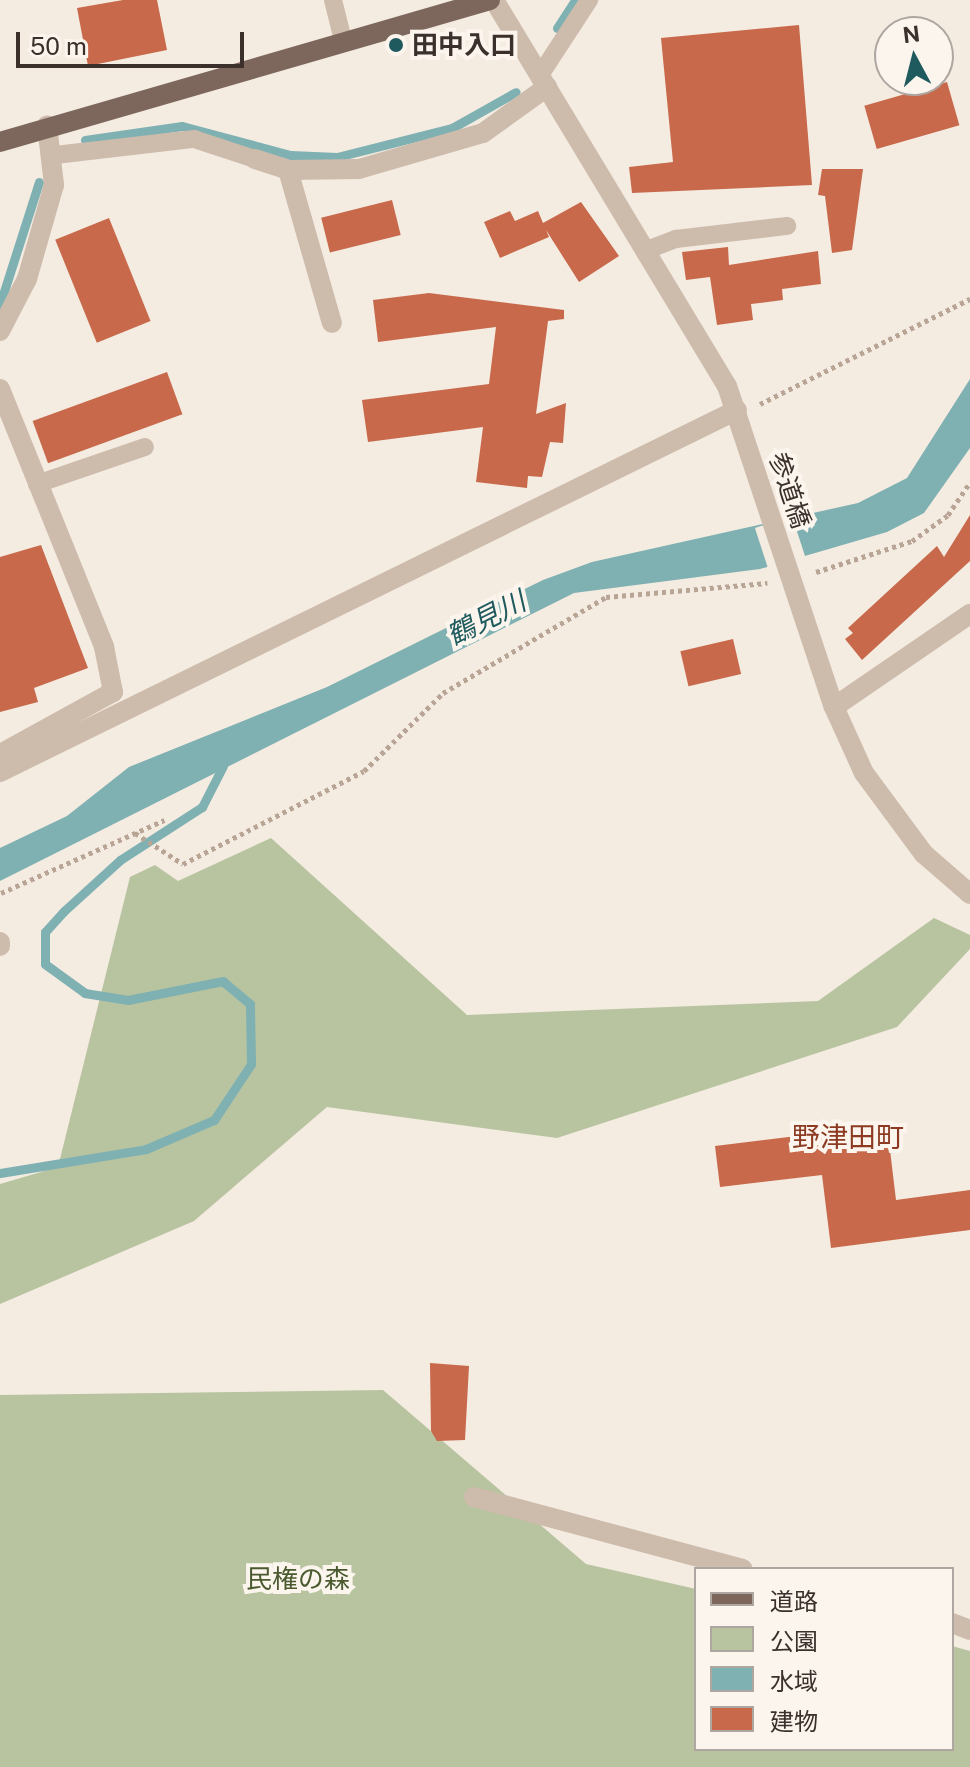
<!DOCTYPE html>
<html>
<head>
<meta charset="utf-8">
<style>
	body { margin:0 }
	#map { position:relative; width:970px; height:1767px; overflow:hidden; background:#f4ebe1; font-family:"Public Sans","Noto Sans JP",sans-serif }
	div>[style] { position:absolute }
	.green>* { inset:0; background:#b8c4a0 }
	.water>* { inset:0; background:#7fb0b2 }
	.pier>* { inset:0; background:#f4ebe1; transform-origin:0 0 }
	.stream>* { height:9px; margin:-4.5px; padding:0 4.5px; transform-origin:4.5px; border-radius:4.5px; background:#7fb0b2 }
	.building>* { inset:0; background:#c8694b; transform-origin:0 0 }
	.path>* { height:5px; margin-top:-2.5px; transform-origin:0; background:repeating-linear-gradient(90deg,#b9a596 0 4px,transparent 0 8px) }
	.lane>* { height:18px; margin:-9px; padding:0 9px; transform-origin:9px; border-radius:9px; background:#cdbbac }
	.street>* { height:20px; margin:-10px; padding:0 10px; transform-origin:10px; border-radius:10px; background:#cdbbac }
	.primary>* { height:20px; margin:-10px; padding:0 10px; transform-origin:10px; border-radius:10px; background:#7d675c }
	.dots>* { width:22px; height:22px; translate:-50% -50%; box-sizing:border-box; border:4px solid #fbf5ee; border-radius:50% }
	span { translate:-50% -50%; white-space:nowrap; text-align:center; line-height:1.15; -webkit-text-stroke:8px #fbf5ee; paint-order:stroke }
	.poi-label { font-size:26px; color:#3b302b; font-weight:700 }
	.left { translate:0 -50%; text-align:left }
	.street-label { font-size:26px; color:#3b302b }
	.park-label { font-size:26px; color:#4a5a2e }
	.water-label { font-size:28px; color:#1f5a5e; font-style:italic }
	.neighbourhood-label { font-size:28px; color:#8c3b22 }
	.legend { position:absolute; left:694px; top:1567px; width:260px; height:184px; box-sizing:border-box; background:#fbf5ee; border:2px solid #aea6a0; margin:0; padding:10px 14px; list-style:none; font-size:24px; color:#3b302b }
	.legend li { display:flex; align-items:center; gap:16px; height:40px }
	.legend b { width:40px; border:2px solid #aea6a0 }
	.north { position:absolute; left:874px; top:16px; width:80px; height:80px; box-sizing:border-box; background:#fbf5ee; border:2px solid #aea6a0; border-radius:50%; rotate:353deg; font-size:22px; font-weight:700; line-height:32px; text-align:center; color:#3b302b }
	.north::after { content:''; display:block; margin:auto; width:28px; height:36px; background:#1f5a5e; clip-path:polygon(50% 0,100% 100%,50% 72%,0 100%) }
	.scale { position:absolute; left:16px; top:32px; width:228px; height:36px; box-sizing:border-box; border:4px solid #3b302b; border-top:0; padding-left:10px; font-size:24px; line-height:28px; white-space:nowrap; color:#3b302b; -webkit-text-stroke:6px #fbf5ee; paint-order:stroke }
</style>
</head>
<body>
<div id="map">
	<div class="green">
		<i style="clip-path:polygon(271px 838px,467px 1015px,818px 1001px,934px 918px,970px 935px,970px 949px,897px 1027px,557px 1138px,327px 1107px,194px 1221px,0 1304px,0 1184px,58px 1167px,130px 877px,155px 865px,178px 881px)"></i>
		<i style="clip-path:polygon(383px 1390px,586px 1564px,696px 1589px,696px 1749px,952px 1749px,952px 1646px,970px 1651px,970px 1767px,0 1767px,0 1395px)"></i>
	</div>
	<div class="water">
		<i style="clip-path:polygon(970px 379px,970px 448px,924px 513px,887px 532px,760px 569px,574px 593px,0 881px,0 848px,67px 816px,129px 767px,327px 687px,543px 580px,592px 562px,858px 503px,907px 478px)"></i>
	</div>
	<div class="pier">
		<i style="left:792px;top:516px;width:45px;height:39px;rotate:72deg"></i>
	</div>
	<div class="stream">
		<i style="left:557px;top:28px;width:31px;rotate:-57deg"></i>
		<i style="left:85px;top:140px;width:98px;rotate:-8.2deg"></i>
		<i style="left:182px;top:126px;width:112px;rotate:15deg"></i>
		<i style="left:290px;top:155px;width:47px;rotate:2.4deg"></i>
		<i style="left:337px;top:157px;width:119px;rotate:-14.2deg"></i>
		<i style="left:452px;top:128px;width:73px;rotate:-29.4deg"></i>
		<i style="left:0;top:304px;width:128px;rotate:-72.3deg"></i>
		<i style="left:0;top:1173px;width:148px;rotate:-9.3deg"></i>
		<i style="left:146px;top:1149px;width:74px;rotate:-23.1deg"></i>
		<i style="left:214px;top:1120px;width:67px;rotate:-56.5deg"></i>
		<i style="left:251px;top:1064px;width:60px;rotate:-91deg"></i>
		<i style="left:250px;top:1004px;width:35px;rotate:-140deg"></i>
		<i style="left:223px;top:981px;width:97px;rotate:168.7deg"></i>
		<i style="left:128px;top:1000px;width:44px;rotate:-170.8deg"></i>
		<i style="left:85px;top:993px;width:49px;rotate:-144.1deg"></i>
		<i style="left:45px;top:964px;width:32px;rotate:-90deg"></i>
		<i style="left:45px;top:932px;width:28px;rotate:-48deg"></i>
		<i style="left:64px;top:911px;width:76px;rotate:-42.3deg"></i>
		<i style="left:120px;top:860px;width:98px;rotate:-32.9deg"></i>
		<i style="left:202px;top:807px;width:46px;rotate:-62.9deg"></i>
	</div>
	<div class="building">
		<i style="clip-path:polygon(123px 0,157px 0,167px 50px,88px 66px,77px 8px)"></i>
		<i style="clip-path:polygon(799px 25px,812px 185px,632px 193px,629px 167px,673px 162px,661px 38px)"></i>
		<i style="left:947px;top:82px;width:45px;height:86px;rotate:74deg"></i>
		<i style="clip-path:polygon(822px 169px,863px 169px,852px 250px,832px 253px,825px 196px,818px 195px)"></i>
		<i style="left:392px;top:200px;width:36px;height:73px;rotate:76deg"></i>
		<i style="clip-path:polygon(581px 202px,619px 256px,579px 282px,546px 230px,549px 237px,500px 258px,484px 222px,510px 211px,515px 221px,538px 211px,543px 223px)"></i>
		<i style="left:109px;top:218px;width:111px;height:58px;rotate:68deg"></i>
		<i style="clip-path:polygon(728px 247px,729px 265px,818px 251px,821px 284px,782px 289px,783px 300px,751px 304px,753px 320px,717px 325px,710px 277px,686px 280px,682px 252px)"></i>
		<i style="clip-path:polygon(429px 293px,564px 310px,564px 319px,548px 321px,536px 414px,566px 403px,563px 443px,550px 442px,542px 477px,528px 476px,527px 488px,476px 482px,483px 427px,368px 442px,362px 400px,489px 384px,496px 327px,378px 342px,373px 300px)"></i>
		<i style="left:167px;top:372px;width:45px;height:143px;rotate:70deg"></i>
		<i style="clip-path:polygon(970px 515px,970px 561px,862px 660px,845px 639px,853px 633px,848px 628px,937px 546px,944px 557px)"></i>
		<i style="clip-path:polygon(41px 545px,88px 668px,34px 688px,38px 702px,0 712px,0 557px)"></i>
		<i style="left:733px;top:639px;width:36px;height:54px;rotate:77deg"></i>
		<i style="clip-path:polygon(887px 1125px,896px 1200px,970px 1190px,970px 1230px,831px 1248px,822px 1175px,720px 1187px,715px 1146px)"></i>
		<i style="clip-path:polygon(430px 1363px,469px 1366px,465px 1440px,437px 1441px,431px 1431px)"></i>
	</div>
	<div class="path">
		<i style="left:760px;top:404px;width:235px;rotate:-26.6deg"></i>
		<i style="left:816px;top:572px;width:101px;rotate:-17.9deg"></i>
		<i style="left:912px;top:541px;width:44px;rotate:-35.8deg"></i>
		<i style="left:948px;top:515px;width:40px;rotate:-56deg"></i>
		<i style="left:135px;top:833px;width:57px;rotate:32.9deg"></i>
		<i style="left:183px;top:864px;width:203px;rotate:-27.2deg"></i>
		<i style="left:364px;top:771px;width:111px;rotate:-44.6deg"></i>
		<i style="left:443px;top:693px;width:189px;rotate:-30.5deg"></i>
		<i style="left:606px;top:597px;width:162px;rotate:-5deg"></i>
		<i style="left:1px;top:893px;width:179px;rotate:-24.1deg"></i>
	</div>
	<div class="lane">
		<i style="left:333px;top:0;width:41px;rotate:76deg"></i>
		<i style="left:540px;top:75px;width:90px;rotate:-56.8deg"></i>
		<i style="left:55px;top:155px;width:140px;rotate:-6.6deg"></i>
		<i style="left:194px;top:139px;width:64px;rotate:18.2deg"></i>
		<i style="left:647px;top:250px;width:31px;rotate:-21deg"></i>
		<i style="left:676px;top:239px;width:112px;rotate:-6.7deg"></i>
		<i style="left:37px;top:484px;width:114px;rotate:-18.9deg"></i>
	</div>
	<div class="street">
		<i style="left:494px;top:0;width:451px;rotate:58.9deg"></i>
		<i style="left:727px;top:386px;width:338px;rotate:71.6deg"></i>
		<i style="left:834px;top:707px;width:72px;rotate:65.6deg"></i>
		<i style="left:864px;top:773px;width:101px;rotate:53.5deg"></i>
		<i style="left:924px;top:854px;width:61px;rotate:41deg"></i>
		<i style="left:255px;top:159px;width:35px;rotate:18deg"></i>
		<i style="left:288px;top:170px;width:71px;rotate:-0.8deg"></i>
		<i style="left:359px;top:169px;width:129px;rotate:-16.2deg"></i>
		<i style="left:483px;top:133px;width:79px;rotate:-35.7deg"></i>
		<i style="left:288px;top:170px;width:159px;rotate:74deg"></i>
		<i style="left:0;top:331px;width:59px;rotate:-62.6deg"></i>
		<i style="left:27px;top:279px;width:98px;rotate:-74deg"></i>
		<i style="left:54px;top:185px;width:60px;rotate:-96.7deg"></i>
		<i style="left:0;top:389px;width:278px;rotate:68deg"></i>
		<i style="left:104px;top:647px;width:46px;rotate:78.7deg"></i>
		<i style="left:113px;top:692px;width:129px;rotate:151.2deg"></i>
		<i style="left:834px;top:707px;width:165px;rotate:-34.4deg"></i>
		<i style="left:0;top:772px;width:821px;rotate:-26.16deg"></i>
		<i style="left:0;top:942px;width:4px;rotate:90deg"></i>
		<i style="left:474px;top:1497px;width:278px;rotate:15deg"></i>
		<i style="left:952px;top:1623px;width:19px;rotate:21deg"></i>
	</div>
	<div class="primary">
		<i style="left:0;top:142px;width:510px;rotate:-16.16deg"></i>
	</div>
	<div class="dots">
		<i style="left:396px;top:45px;background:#1f5a5e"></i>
	</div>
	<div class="poi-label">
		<span class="left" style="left:412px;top:45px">田中入口</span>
	</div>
	<div class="street-label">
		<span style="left:790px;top:490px;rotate:72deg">参道橋</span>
	</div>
	<div class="park-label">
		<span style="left:298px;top:1579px">民権の森</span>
	</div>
	<div class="water-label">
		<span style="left:486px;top:618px;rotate:-27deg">鶴見川</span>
	</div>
	<div class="neighbourhood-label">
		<span style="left:848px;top:1137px">野津田町</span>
	</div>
	<ul class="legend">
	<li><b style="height:10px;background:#7d675c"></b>道路</li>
	<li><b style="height:22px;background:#b8c4a0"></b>公園</li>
	<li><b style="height:22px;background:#7fb0b2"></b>水域</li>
	<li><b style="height:22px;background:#c8694b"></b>建物</li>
	</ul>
	<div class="north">N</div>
	<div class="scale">50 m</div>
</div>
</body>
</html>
